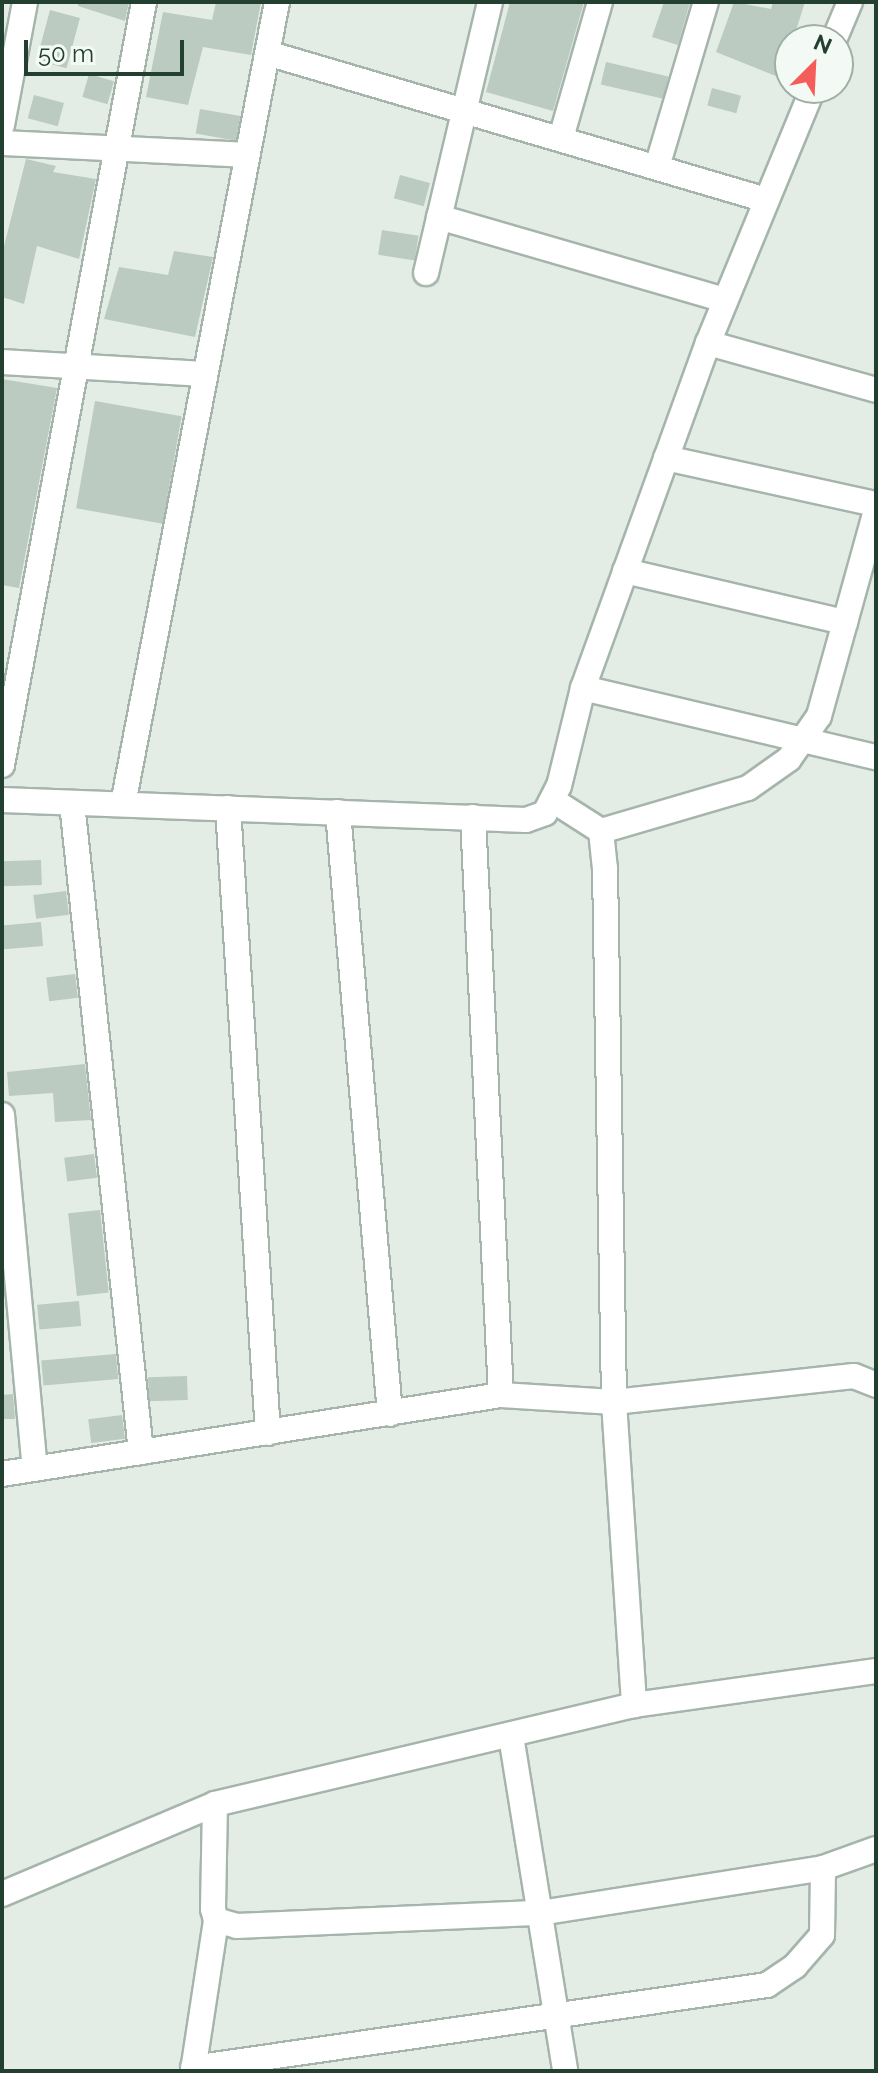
<!DOCTYPE html>
<html>
<head>
<meta charset="utf-8">
<style>
	body { margin:0 }
	#map { position:relative; width:878px; height:2073px; overflow:hidden; background:#e3ede6; font-family:Raleway,sans-serif }
	div>[style] { position:absolute }
	.building>* { inset:0; background:#bbcbc1; transform-origin:0 0 }
	.roads { filter:drop-shadow(2px 0 #a5b5ac) drop-shadow(-2px 0 #a5b5ac) drop-shadow(0 2px #a5b5ac) drop-shadow(0 -2px #a5b5ac) }
	.minor>* { height:24px; margin:-12px; padding:0 12px; transform-origin:12px; border-radius:12px; background:#fff }
	span { translate:-50% -50%; white-space:nowrap; text-align:center; line-height:1.15; -webkit-text-stroke:8px #f3f9f5; paint-order:stroke }
	.frame { position:absolute; inset:0; border:4px solid #223f30; pointer-events:none }
	.north { position:absolute; left:774px; top:24px; width:80px; height:80px; box-sizing:border-box; background:#f3f9f5; border:2px solid #9fafa6; border-radius:50%; rotate:24deg; font-size:22px; font-weight:700; line-height:32px; text-align:center; color:#223f30 }
	.north::after { content:''; display:block; margin:auto; width:28px; height:36px; background:#f45d59; clip-path:polygon(50% 0,100% 100%,50% 72%,0 100%) }
	.scale { position:absolute; left:24px; top:40px; width:160px; height:36px; box-sizing:border-box; border:4px solid #223f30; border-top:0; padding-left:10px; font-size:24px; line-height:28px; white-space:nowrap; color:#223f30; -webkit-text-stroke:6px #f3f9f5; paint-order:stroke }
</style>
</head>
<body>
<div id="map">
	<div class="building">
		<i style="clip-path:polygon(78px 2px,129px 2px,125px 21px,78px 6px)"></i>
		<i style="clip-path:polygon(216px 2px,261px 2px,251px 55px,203px 47px,188px 105px,146px 97px,163px 12px,212px 20px)"></i>
		<i style="clip-path:polygon(510px 2px,584px 2px,553px 111px,486px 92px)"></i>
		<i style="clip-path:polygon(664px 2px,690px 2px,678px 45px,652px 37px)"></i>
		<i style="clip-path:polygon(734px 2px,771px 9px,773px 2px,805px 2px,781px 78px,716px 52px)"></i>
		<i style="left:50px;top:10px;width:31px;height:52px;rotate:15deg"></i>
		<i style="left:606px;top:62px;width:64px;height:23px;rotate:13deg"></i>
		<i style="left:89px;top:74px;width:26px;height:24px;rotate:16deg"></i>
		<i style="left:712px;top:88px;width:30px;height:18px;rotate:15deg"></i>
		<i style="left:34px;top:95px;width:31px;height:24px;rotate:15deg"></i>
		<i style="left:200px;top:109px;width:41px;height:25px;rotate:10deg"></i>
		<i style="clip-path:polygon(26px 159px,56px 166px,53px 172px,96px 179px,79px 259px,37px 246px,24px 304px,2px 297px,2px 254px)"></i>
		<i style="left:400px;top:175px;width:31px;height:24px;rotate:15deg"></i>
		<i style="left:382px;top:230px;width:37px;height:25px;rotate:9deg"></i>
		<i style="clip-path:polygon(174px 251px,213px 257px,195px 337px,104px 319px,119px 267px,168px 275px)"></i>
		<i style="clip-path:polygon(2px 379px,57px 388px,19px 588px,2px 585px)"></i>
		<i style="left:95px;top:401px;width:88px;height:109px;rotate:10deg"></i>
		<i style="left:41px;top:860px;width:25px;height:39px;rotate:88deg"></i>
		<i style="left:66px;top:891px;width:24px;height:33px;rotate:83deg"></i>
		<i style="left:41px;top:922px;width:24px;height:39px;rotate:85deg"></i>
		<i style="left:75px;top:974px;width:24px;height:29px;rotate:83deg"></i>
		<i style="clip-path:polygon(85px 1064px,91px 1120px,55px 1122px,53px 1093px,9px 1096px,7px 1072px)"></i>
		<i style="left:94px;top:1154px;width:24px;height:30px;rotate:83deg"></i>
		<i style="left:100px;top:1210px;width:83px;height:32px;rotate:84deg"></i>
		<i style="left:79px;top:1301px;width:25px;height:42px;rotate:85deg"></i>
		<i style="left:116px;top:1354px;width:25px;height:75px;rotate:85deg"></i>
		<i style="left:187px;top:1376px;width:24px;height:39px;rotate:88deg"></i>
		<i style="clip-path:polygon(13px 1394px,15px 1419px,2px 1419px,2px 1395px)"></i>
		<i style="left:122px;top:1415px;width:24px;height:34px;rotate:83deg"></i>
	</div>
	<div class="roads">
		<div class="minor">
			<i style="left:834px;top:40px;width:41px;rotate:-67.2deg"></i>
			<i style="left:267px;top:53px;width:520px;rotate:16.41deg"></i>
			<i style="left:2px;top:125px;width:125px;rotate:-79.4deg"></i>
			<i style="left:561px;top:138px;width:141px;rotate:-74deg"></i>
			<i style="left:2px;top:143px;width:245px;rotate:2.8deg"></i>
			<i style="left:657px;top:167px;width:172px;rotate:-73.5deg"></i>
			<i style="left:439px;top:217px;width:298px;rotate:16.2deg"></i>
			<i style="left:426px;top:273px;width:278px;rotate:-76.7deg"></i>
			<i style="left:708px;top:343px;width:174px;rotate:15.6deg"></i>
			<i style="left:2px;top:362px;width:203px;rotate:3.4deg"></i>
			<i style="left:666px;top:458px;width:215px;rotate:12.4deg"></i>
			<i style="left:625px;top:571px;width:226px;rotate:13.1deg"></i>
			<i style="left:583px;top:688px;width:301px;rotate:13.3deg"></i>
			<i style="left:2px;top:765px;width:776px;rotate:-79.46deg"></i>
			<i style="left:2px;top:800px;width:524px;rotate:2.19deg"></i>
			<i style="left:526px;top:820px;width:20px;rotate:-20deg"></i>
			<i style="left:545px;top:813px;width:30px;rotate:-63deg"></i>
			<i style="left:559px;top:786px;width:101px;rotate:-76.2deg"></i>
			<i style="left:583px;top:688px;width:367px;rotate:-70.1deg"></i>
			<i style="left:708px;top:343px;width:276px;rotate:-67.6deg"></i>
			<i style="left:554px;top:801px;width:56px;rotate:32.6deg"></i>
			<i style="left:601px;top:831px;width:37px;rotate:84deg"></i>
			<i style="left:605px;top:868px;width:534px;rotate:89.03deg"></i>
			<i style="left:614px;top:1402px;width:304px;rotate:86.2deg"></i>
			<i style="left:72px;top:803px;width:653px;rotate:83.93deg"></i>
			<i style="left:123px;top:804px;width:817px;rotate:-79.13deg"></i>
			<i style="left:228px;top:808px;width:626px;rotate:86.34deg"></i>
			<i style="left:338px;top:812px;width:604px;rotate:85.06deg"></i>
			<i style="left:473px;top:817px;width:579px;rotate:87.23deg"></i>
			<i style="left:501px;top:1395px;width:113px;rotate:3.5deg"></i>
			<i style="left:614px;top:1402px;width:241px;rotate:-6.2deg"></i>
			<i style="left:854px;top:1376px;width:24px;rotate:22deg"></i>
			<i style="left:601px;top:831px;width:153px;rotate:-16.3deg"></i>
			<i style="left:748px;top:788px;width:50px;rotate:-35.3deg"></i>
			<i style="left:789px;top:759px;width:52px;rotate:-55.1deg"></i>
			<i style="left:819px;top:716px;width:214px;rotate:-74.5deg"></i>
			<i style="left:2px;top:1115px;width:355px;rotate:84.7deg"></i>
			<i style="left:2px;top:1474px;width:505px;rotate:-9deg"></i>
			<i style="left:511px;top:1736px;width:339px;rotate:80.8deg"></i>
			<i style="left:215px;top:1804px;width:105px;rotate:91.1deg"></i>
			<i style="left:213px;top:1909px;width:11px;rotate:75deg"></i>
			<i style="left:216px;top:1920px;width:22px;rotate:16deg"></i>
			<i style="left:237px;top:1926px;width:303px;rotate:-2.5deg"></i>
			<i style="left:540px;top:1913px;width:287px;rotate:-9deg"></i>
			<i style="left:823px;top:1868px;width:56px;rotate:-19.7deg"></i>
			<i style="left:2px;top:1894px;width:231px;rotate:-22.9deg"></i>
			<i style="left:215px;top:1804px;width:431px;rotate:-13.3deg"></i>
			<i style="left:634px;top:1705px;width:244px;rotate:-8deg"></i>
			<i style="left:193px;top:2068px;width:580px;rotate:-8.23deg"></i>
			<i style="left:767px;top:1985px;width:34px;rotate:-34deg"></i>
			<i style="left:795px;top:1966px;width:41px;rotate:-48.9deg"></i>
			<i style="left:822px;top:1935px;width:67px;rotate:-89.1deg"></i>
			<i style="left:193px;top:2071px;width:153px;rotate:-81.3deg"></i>
		</div>
	</div>
	<div class="frame"></div>
	<div class="north">N</div>
	<div class="scale">50 m</div>
</div>
</body>
</html>
